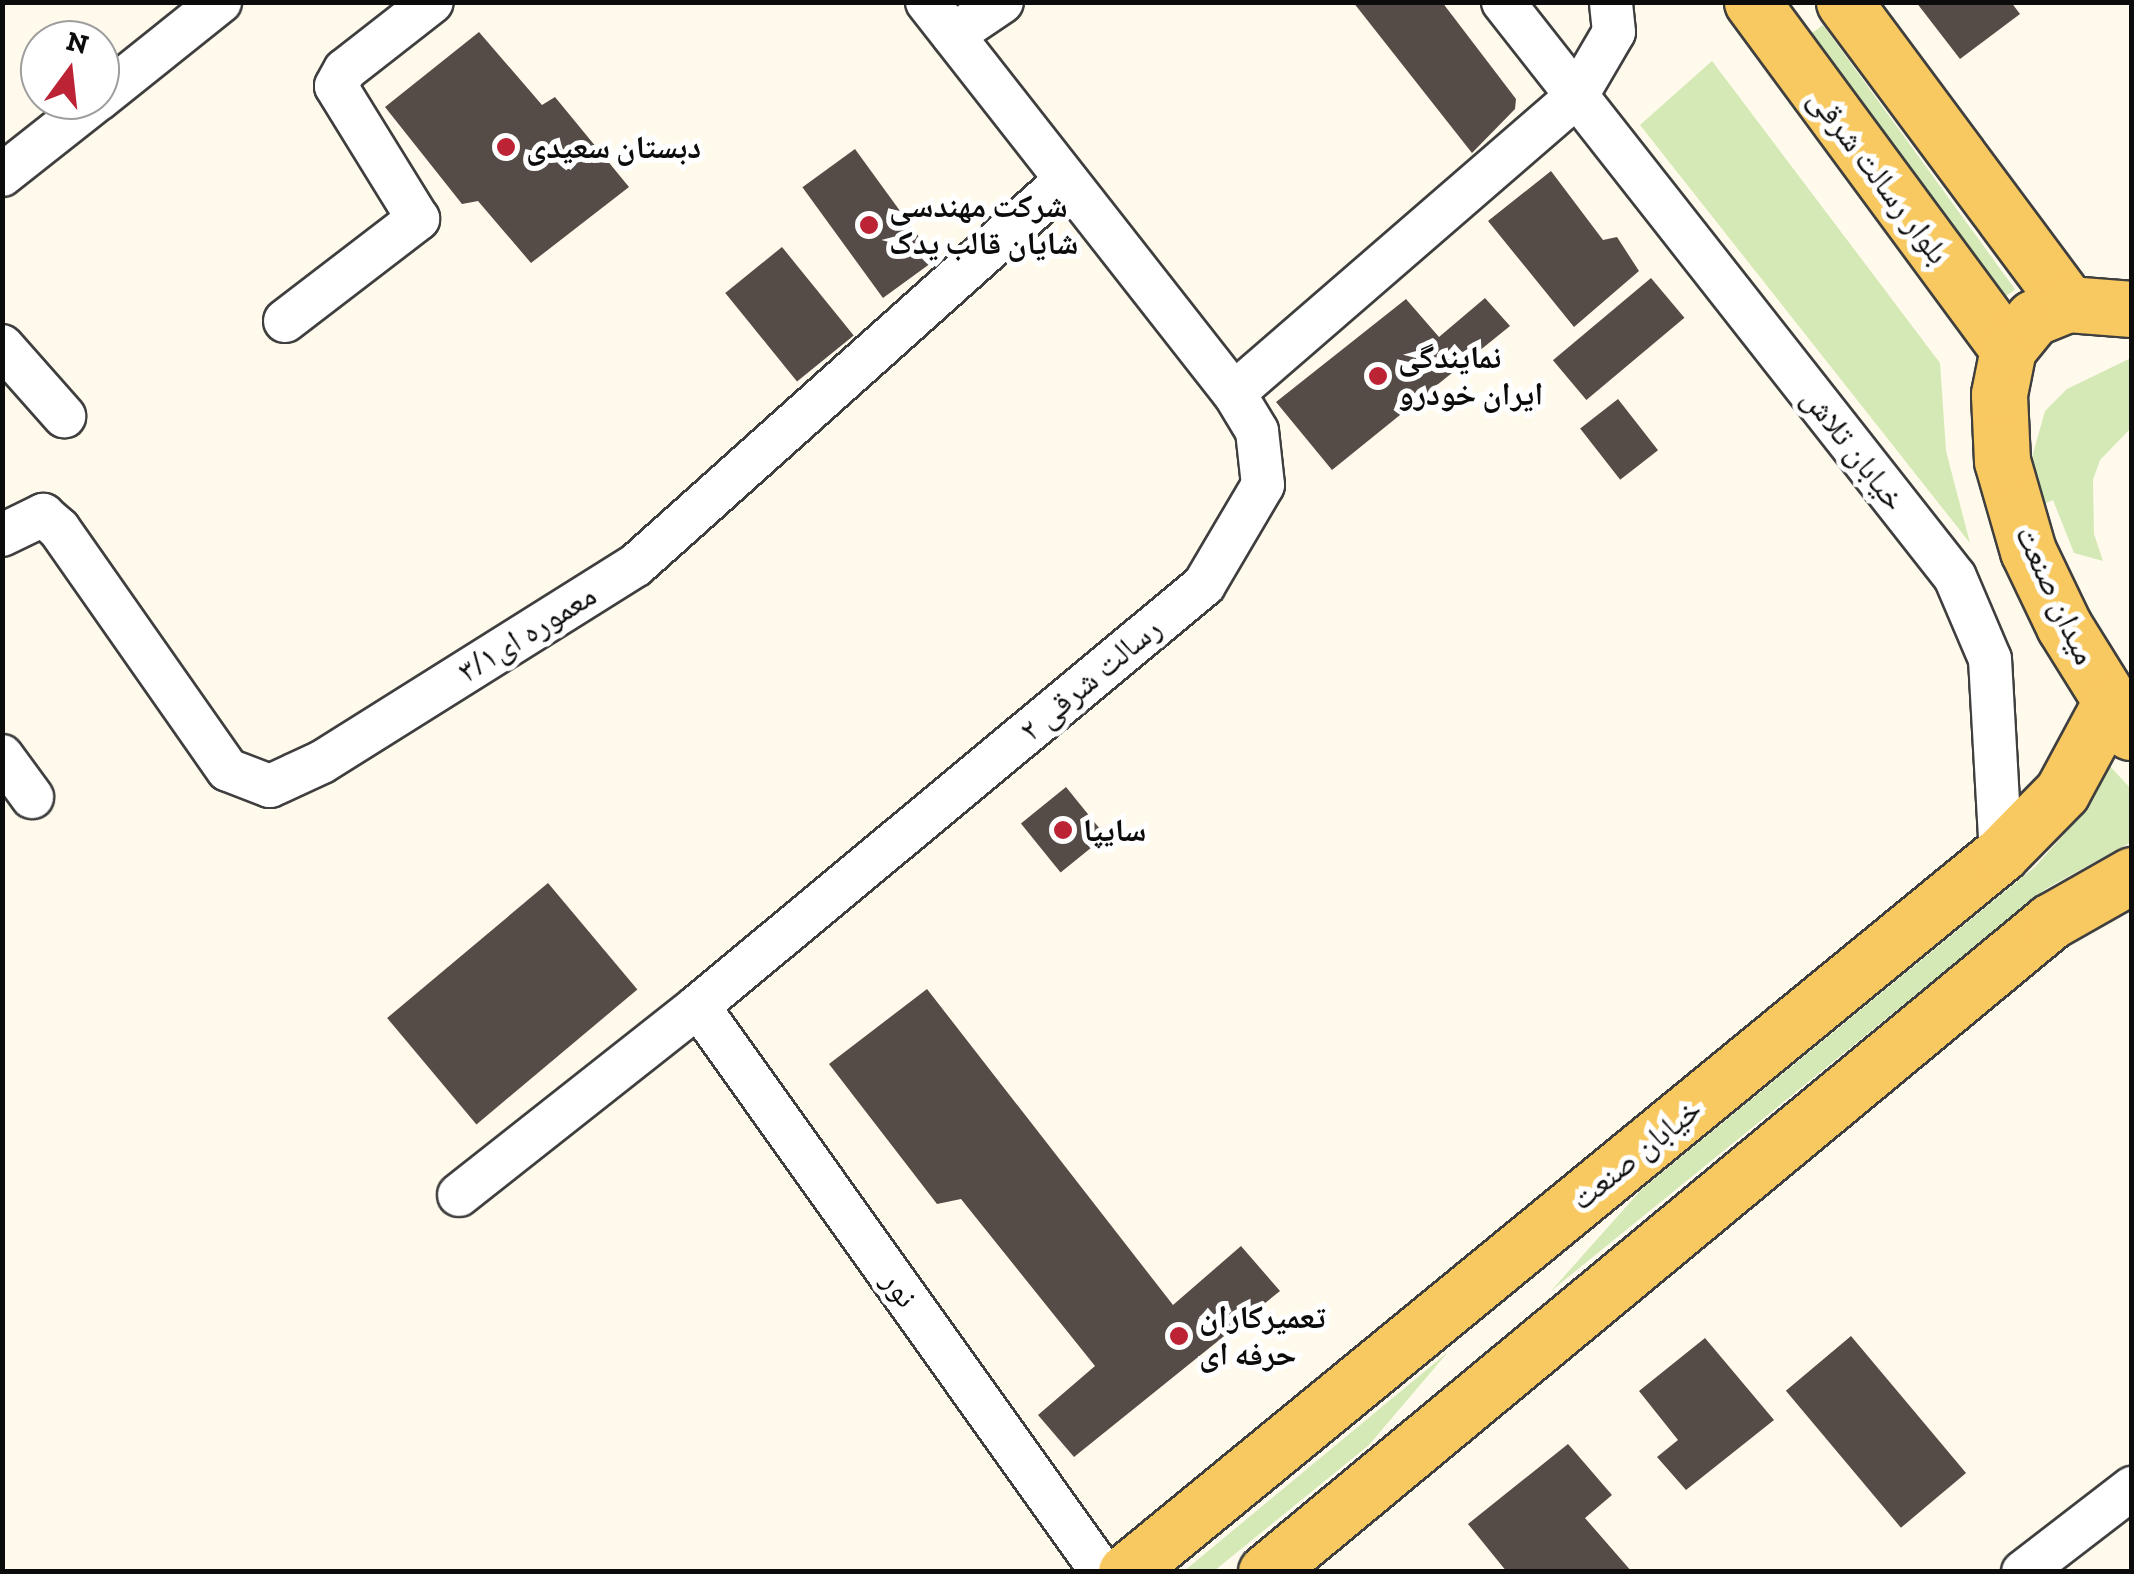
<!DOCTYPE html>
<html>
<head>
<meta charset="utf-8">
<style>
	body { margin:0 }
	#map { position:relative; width:2134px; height:1574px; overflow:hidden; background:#fffaeb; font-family:"Zilla Slab","Noto Naskh Arabic",serif }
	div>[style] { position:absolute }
	.green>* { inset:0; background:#d4e9b5; transform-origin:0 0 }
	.building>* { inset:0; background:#554c48; transform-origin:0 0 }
	.roads { filter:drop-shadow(2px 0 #3f3f3f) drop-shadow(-2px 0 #3f3f3f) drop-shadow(0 2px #3f3f3f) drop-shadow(0 -2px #3f3f3f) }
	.minor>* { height:42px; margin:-21px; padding:0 21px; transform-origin:21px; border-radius:21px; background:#fff }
	.major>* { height:55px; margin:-27.5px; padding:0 27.5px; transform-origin:27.5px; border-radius:27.5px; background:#f9c961 }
	.dots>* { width:28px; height:28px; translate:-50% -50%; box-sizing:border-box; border:5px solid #fff; border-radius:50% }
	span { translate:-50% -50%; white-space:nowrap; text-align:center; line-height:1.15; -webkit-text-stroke:10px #fff; paint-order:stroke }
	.poi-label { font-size:32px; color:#0c0c0c; font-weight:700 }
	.left { translate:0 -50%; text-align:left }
	.street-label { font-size:32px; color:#0c0c0c }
	.frame { position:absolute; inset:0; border:5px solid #0c0c0c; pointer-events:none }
	.north { position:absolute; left:20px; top:20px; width:100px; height:100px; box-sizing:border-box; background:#fff; border:2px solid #9e9e9e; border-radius:50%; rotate:15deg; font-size:28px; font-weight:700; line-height:40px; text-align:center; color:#0c0c0c }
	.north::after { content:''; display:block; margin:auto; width:35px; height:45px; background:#bc2436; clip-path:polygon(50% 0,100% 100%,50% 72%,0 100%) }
</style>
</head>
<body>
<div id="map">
	<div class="green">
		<i style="left:1823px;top:25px;width:327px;height:16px;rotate:54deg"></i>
		<i style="clip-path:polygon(1712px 61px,1940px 363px,1946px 451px,1970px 543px,1640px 125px)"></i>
		<i style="clip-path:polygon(2131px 358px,2131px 428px,2100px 460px,2093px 480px,2094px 534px,2103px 561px,2074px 553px,2053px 500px,2044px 504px,2032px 457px,2045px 411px,2067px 389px)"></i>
		<i style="clip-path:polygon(2109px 765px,2131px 789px,2131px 842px,2047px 888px,1551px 1291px,1641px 1190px,2035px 867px,2082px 814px)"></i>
		<i style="clip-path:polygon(1448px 1352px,1369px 1445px,1214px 1571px,1184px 1571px)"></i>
	</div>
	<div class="building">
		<i style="clip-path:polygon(1353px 2px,1442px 2px,1516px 99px,1515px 109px,1472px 153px)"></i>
		<i style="clip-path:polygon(1916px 2px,2011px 2px,2020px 14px,1960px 59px)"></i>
		<i style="clip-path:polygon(479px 32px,542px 105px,555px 97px,629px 187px,531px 263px,478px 201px,462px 204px,385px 107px)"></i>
		<i style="left:855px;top:149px;width:137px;height:65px;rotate:54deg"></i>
		<i style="clip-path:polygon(1551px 171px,1603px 240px,1617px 237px,1639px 271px,1574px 327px,1488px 221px)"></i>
		<i style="left:782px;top:247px;width:114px;height:73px;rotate:51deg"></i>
		<i style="left:1651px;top:278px;width:52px;height:128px;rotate:50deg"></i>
		<i style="clip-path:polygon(1485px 298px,1510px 326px,1332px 470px,1276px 402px,1406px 299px,1439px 337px)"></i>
		<i style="left:1618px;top:399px;width:65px;height:48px;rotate:52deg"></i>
		<i style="left:1066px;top:787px;width:63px;height:58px;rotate:51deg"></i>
		<i style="left:548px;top:883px;width:139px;height:210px;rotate:50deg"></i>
		<i style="clip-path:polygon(927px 989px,1173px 1305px,1241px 1246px,1280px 1291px,1074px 1457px,1038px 1415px,1095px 1366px,961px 1199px,937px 1204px,829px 1064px)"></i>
		<i style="left:1851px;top:1336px;width:179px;height:85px;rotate:50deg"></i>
		<i style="clip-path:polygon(1705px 1338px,1774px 1420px,1686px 1490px,1657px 1457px,1678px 1440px,1639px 1391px)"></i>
		<i style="clip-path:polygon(1568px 1444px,1612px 1495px,1585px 1518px,1632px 1572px,1507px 1572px,1468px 1524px)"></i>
	</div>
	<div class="roads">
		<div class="minor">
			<i style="left:927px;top:2px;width:497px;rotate:51.9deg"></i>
			<i style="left:1503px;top:2px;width:731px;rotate:51.83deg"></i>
			<i style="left:1955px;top:577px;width:89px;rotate:66.9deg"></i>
			<i style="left:1990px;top:659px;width:195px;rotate:86.8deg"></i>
			<i style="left:953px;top:35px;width:59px;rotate:-34deg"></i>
			<i style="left:100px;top:98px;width:154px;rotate:-38.7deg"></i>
			<i style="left:2px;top:175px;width:121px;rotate:-38.3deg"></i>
			<i style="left:285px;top:321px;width:168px;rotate:-37.5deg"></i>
			<i style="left:418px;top:219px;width:156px;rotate:-121.7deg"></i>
			<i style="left:336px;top:86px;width:18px;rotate:-61deg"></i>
			<i style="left:345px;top:70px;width:110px;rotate:-38deg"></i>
			<i style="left:2px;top:346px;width:94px;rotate:48.5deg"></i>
			<i style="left:2px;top:535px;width:46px;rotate:-26deg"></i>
			<i style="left:43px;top:515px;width:21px;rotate:41deg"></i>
			<i style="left:59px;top:529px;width:294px;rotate:55deg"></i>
			<i style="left:228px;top:770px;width:45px;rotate:20.9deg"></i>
			<i style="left:270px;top:786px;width:57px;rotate:-24.8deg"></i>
			<i style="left:322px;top:762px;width:371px;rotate:-32.1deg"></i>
			<i style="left:636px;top:565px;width:577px;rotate:-41.84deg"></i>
			<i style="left:2px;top:756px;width:51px;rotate:53.8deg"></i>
			<i style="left:698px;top:1006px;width:695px;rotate:54.48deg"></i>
			<i style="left:459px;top:1195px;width:305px;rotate:-38.3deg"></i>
			<i style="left:698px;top:1006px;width:658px;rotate:-39.76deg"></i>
			<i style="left:1204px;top:585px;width:116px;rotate:-59.5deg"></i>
			<i style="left:1263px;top:485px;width:54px;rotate:-96.3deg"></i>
			<i style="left:1257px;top:431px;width:44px;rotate:-121.2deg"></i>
			<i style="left:1234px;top:393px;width:452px;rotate:-40.9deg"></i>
			<i style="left:1576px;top:97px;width:75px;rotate:-59.7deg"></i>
			<i style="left:1614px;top:32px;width:30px;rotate:-96deg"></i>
			<i style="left:2023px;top:1572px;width:138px;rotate:-37.6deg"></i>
		</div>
		<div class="major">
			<i style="left:1752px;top:2px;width:431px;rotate:53.6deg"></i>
			<i style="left:1844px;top:2px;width:376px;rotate:53.4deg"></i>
			<i style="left:2130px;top:732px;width:125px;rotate:-121.9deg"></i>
			<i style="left:2064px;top:626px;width:83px;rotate:-115.6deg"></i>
			<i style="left:2028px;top:551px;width:94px;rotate:-106.1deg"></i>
			<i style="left:2002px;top:461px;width:67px;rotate:-92.6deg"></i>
			<i style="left:1999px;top:394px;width:46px;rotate:-78.7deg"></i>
			<i style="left:2008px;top:349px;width:40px;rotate:-51deg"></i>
			<i style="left:2033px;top:318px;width:38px;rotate:-22deg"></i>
			<i style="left:2068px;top:304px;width:64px;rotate:4.5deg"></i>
			<i style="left:1126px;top:1572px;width:1132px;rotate:-39.37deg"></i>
			<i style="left:2001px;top:854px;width:87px;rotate:-45.5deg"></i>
			<i style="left:2062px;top:792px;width:99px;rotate:-61.6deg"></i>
			<i style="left:1266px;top:1572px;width:1020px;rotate:-39.67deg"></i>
			<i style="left:2051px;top:921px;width:93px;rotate:-29.6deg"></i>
		</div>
	</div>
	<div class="dots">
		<i style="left:506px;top:147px;background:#bc2436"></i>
		<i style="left:869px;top:225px;background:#bc2436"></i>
		<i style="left:1378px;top:376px;background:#bc2436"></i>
		<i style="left:1063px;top:830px;background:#bc2436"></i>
		<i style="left:1179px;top:1336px;background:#bc2436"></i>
	</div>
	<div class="poi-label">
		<span class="left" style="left:526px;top:147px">دبستان سعیدی</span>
		<span class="left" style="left:889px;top:225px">شرکت مهندسی<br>شایان قالب یدک</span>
		<span class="left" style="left:1398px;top:376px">نمایندگی<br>ایران خودرو</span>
		<span class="left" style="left:1083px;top:830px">سایپا</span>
		<span class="left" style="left:1199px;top:1336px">تعمیرکاران<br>حرفه ای</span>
	</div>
	<div class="street-label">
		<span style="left:1879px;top:176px;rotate:53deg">بلوار رسالت شرقی</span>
		<span style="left:1854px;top:449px;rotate:52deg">خیابان تلاش</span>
		<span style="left:2056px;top:595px;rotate:65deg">میدان صنعت</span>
		<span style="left:527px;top:633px;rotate:-32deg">معموره ای۳/۱</span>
		<span style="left:1090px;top:679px;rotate:-40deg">رسالت شرقی ۲</span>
		<span style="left:1636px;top:1154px;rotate:-39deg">خیابان صنعت</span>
		<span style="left:900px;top:1289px;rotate:54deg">نور</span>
	</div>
	<div class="frame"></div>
	<div class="north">N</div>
</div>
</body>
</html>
